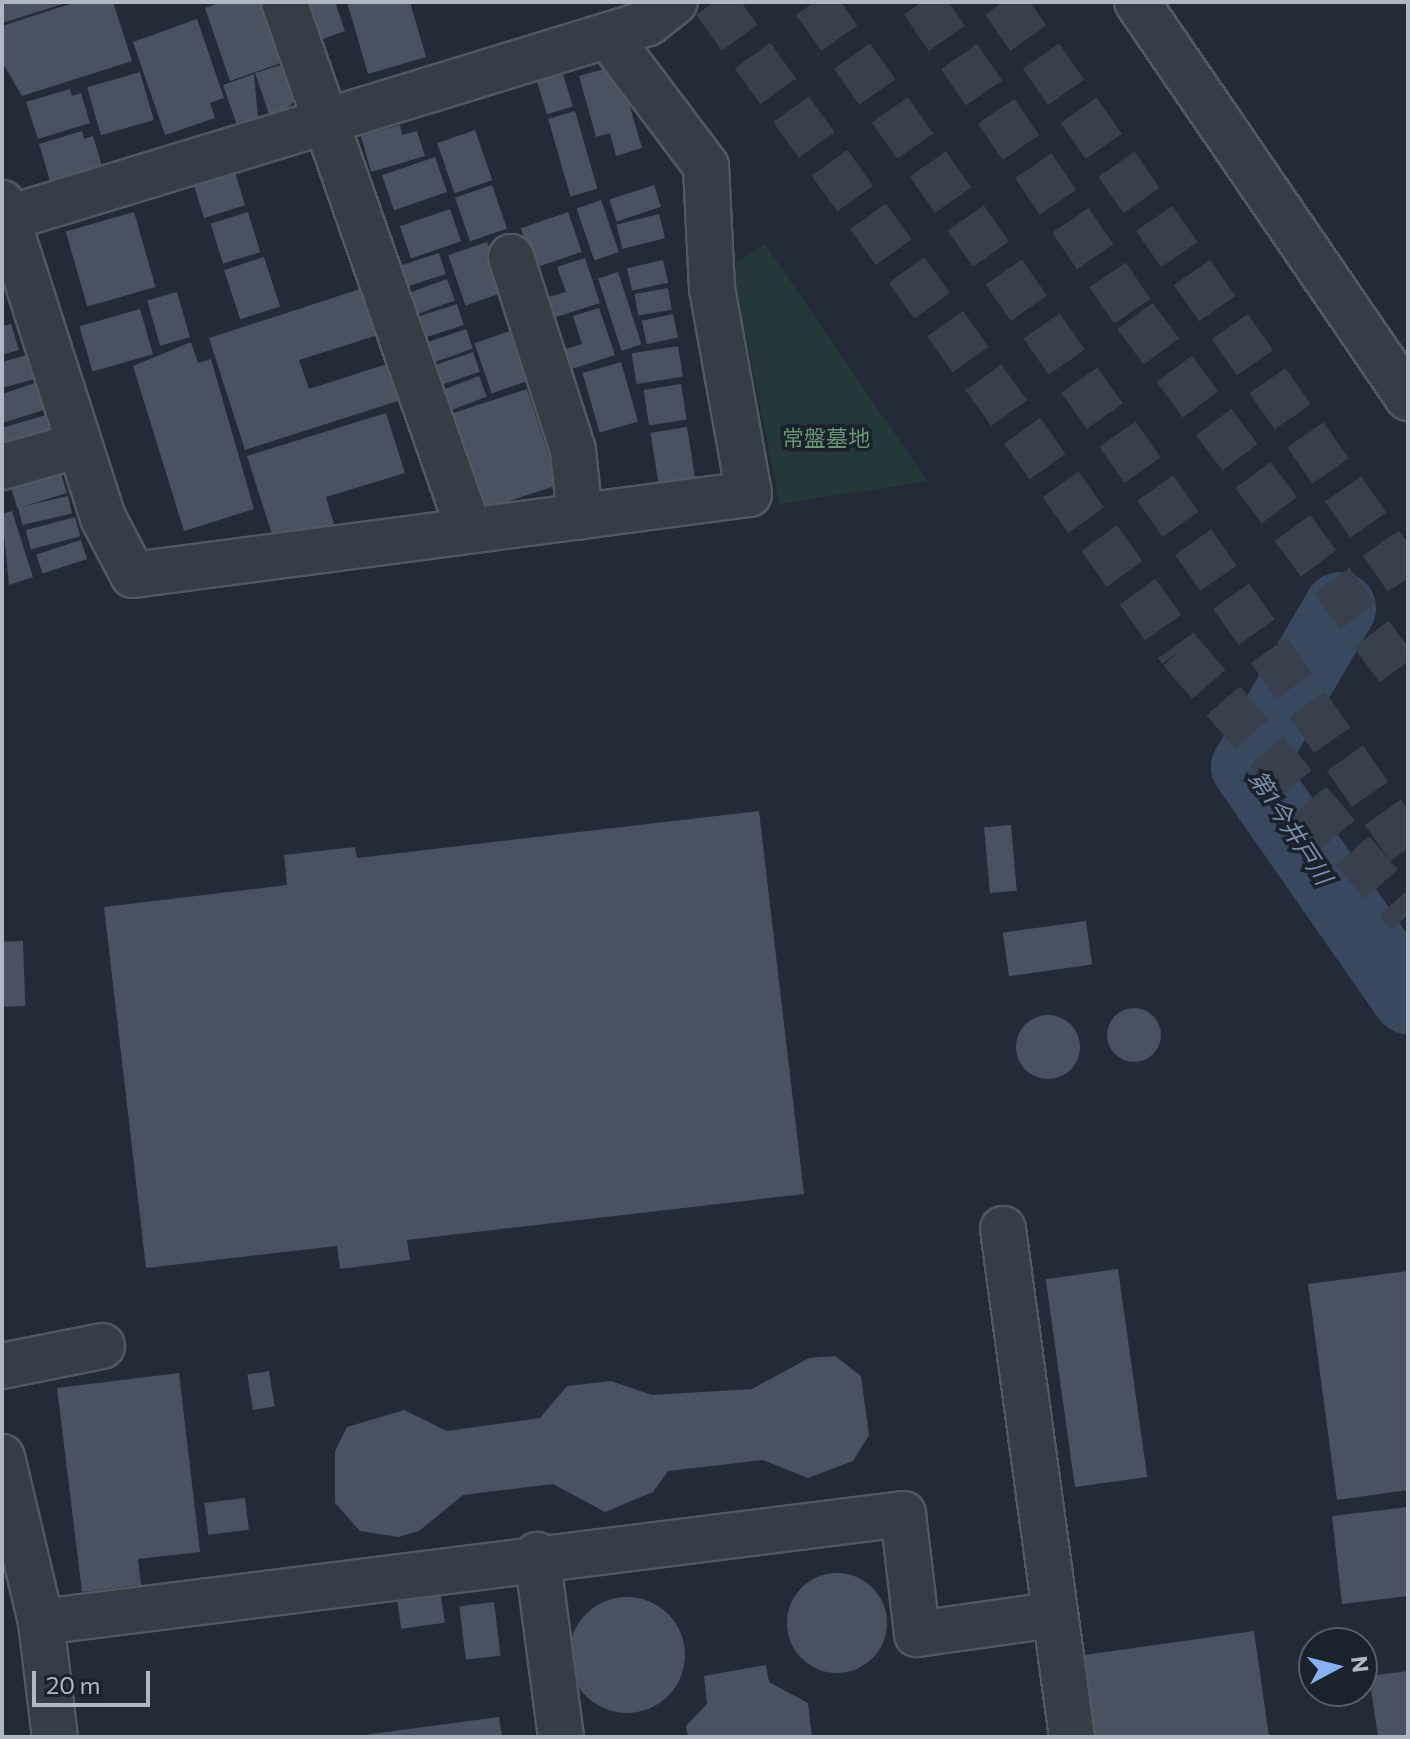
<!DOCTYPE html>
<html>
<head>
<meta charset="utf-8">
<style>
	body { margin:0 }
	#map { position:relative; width:1410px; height:1739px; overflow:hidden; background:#222b37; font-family:Commissioner,"Noto Sans JP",sans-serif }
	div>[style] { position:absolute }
	.green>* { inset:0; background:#253839 }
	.river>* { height:72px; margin:-36px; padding:0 36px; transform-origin:36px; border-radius:36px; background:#38485f }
	.building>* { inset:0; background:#485261; transform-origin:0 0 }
	.round { border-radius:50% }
	.highway-tunnel>* { height:44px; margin-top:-22px; transform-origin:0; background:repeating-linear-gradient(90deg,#37404c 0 44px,transparent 0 66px) }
	.roads { filter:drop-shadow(2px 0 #505862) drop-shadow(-2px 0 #505862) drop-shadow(0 2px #505862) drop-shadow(0 -2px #505862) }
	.minor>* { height:44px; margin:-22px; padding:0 22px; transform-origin:22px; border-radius:22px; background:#353d47 }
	span { translate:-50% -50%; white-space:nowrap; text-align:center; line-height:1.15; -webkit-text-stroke:7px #1a222c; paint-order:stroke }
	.park-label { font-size:22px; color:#689372 }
	.water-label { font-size:24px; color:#798eaa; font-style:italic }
	.frame { position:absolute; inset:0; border:4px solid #b0b8c4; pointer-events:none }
	.north { position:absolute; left:1298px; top:1627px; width:80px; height:80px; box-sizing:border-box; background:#1a222c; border:2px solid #565e69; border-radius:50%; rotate:83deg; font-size:22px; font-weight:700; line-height:32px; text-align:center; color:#b0b8c4 }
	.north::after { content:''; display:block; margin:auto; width:28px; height:36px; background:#87b1f1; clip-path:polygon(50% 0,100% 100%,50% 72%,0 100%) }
	.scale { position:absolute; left:32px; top:1671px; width:118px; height:36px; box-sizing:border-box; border:4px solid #b0b8c4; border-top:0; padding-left:10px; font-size:24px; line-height:28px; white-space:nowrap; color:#b0b8c4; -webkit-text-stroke:6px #1a222c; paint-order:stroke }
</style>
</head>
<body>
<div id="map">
	<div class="green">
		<i style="clip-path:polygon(765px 244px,927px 481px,780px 504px,732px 266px)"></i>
	</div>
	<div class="river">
		<i style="left:1340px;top:608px;width:184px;rotate:120.3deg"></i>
		<i style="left:1247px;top:767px;width:282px;rotate:55.1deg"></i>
	</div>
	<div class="building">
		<i style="clip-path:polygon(2px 2px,66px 2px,66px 3px,2px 23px)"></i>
		<i style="clip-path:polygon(76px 2px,113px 2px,132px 61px,22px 96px,2px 62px,2px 26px)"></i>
		<i style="clip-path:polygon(221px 2px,260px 2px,281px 63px,230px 81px,205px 8px)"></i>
		<i style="clip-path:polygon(301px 2px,335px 2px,345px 31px,315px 42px)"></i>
		<i style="clip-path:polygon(347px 2px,410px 2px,426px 57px,368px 74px)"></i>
		<i style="clip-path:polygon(197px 19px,224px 98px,210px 103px,215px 118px,165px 135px,133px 42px)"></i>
		<i style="clip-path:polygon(284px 64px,295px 97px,290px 107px,269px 114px,255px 73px)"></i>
		<i style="clip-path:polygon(618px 65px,642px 148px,616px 156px,610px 133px,596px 137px,579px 76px)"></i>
		<i style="left:562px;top:71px;width:37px;height:27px;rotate:73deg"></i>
		<i style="left:140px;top:72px;width:50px;height:55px;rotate:74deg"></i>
		<i style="clip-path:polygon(254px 74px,258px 118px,237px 125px,223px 85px)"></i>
		<i style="clip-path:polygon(70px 89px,72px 96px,81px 93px,90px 123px,38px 139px,26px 102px)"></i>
		<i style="left:575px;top:111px;width:81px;height:28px;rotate:74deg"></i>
		<i style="clip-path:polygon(400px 125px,402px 135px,417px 131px,425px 156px,371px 172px,361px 136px)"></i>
		<i style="left:475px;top:130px;width:53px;height:40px;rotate:71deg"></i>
		<i style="clip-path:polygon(82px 131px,84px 139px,93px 136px,102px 166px,50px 181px,39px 144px)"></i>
		<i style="left:435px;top:157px;width:37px;height:56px;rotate:71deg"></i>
		<i style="left:234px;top:169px;width:38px;height:43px;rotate:73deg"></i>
		<i style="left:492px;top:185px;width:46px;height:39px;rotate:71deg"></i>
		<i style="left:654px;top:185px;width:23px;height:47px;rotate:72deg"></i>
		<i style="left:601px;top:200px;width:55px;height:26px;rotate:71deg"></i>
		<i style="left:450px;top:209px;width:34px;height:53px;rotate:71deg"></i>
		<i style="left:134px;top:212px;width:78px;height:71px;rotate:74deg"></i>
		<i style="left:248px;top:212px;width:42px;height:39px;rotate:73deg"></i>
		<i style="left:568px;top:212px;width:42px;height:50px;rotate:71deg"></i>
		<i style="left:659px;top:214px;width:25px;height:44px;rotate:76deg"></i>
		<i style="left:487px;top:242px;width:53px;height:41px;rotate:71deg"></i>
		<i style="left:439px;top:253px;width:22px;height:46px;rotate:72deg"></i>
		<i style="left:264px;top:257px;width:52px;height:42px;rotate:72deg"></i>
		<i style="clip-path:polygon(585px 258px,600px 303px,550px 319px,545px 298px,566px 292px,557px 267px)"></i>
		<i style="left:663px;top:260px;width:23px;height:37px;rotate:77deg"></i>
		<i style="left:618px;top:272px;width:76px;height:21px;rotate:72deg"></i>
		<i style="left:447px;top:279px;width:23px;height:46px;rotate:70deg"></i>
		<i style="left:668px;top:288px;width:22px;height:34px;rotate:80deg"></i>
		<i style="clip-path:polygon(360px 289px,375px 336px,299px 360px,309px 389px,387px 364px,398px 401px,245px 450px,209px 338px)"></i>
		<i style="left:177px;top:292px;width:47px;height:31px;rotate:74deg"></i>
		<i style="left:457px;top:304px;width:22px;height:47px;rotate:72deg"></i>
		<i style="clip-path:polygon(599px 308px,615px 355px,569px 370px,562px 350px,582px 344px,573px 316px)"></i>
		<i style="left:140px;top:309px;width:47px;height:63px;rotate:74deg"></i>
		<i style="left:673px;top:314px;width:24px;height:32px;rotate:78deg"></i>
		<i style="clip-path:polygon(11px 324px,19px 350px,2px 355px,2px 326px)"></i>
		<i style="left:466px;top:329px;width:21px;height:46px;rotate:71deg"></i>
		<i style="left:516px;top:329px;width:53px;height:44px;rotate:71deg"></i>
		<i style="clip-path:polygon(191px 342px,198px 363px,211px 359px,254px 509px,184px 531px,133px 366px)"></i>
		<i style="left:678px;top:346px;width:31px;height:47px;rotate:81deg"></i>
		<i style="left:473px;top:352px;width:21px;height:46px;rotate:71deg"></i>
		<i style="clip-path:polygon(27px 355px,34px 379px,2px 388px,2px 362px)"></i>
		<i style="left:621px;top:362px;width:62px;height:40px;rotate:74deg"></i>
		<i style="left:479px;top:376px;width:22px;height:44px;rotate:69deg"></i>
		<i style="clip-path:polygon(35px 383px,44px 410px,2px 423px,2px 394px)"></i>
		<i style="left:681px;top:384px;width:36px;height:38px;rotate:81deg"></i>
		<i style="left:527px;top:389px;width:101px;height:87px;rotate:72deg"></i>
		<i style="clip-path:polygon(386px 413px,405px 473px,326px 497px,336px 531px,277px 550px,247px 456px)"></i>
		<i style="clip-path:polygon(46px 415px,54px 442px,2px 457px,2px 428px)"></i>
		<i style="left:687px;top:427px;width:67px;height:37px;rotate:81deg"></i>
		<i style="left:60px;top:470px;width:24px;height:52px;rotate:73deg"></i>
		<i style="left:68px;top:496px;width:18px;height:51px;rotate:77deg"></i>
		<i style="clip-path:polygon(12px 511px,33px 577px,9px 585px,2px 514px)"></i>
		<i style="left:75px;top:517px;width:20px;height:51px;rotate:75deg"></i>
		<i style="left:81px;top:540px;width:20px;height:47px;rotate:72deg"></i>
		<i style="clip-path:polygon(759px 811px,804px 1194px,407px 1240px,410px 1260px,340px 1269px,337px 1246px,146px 1268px,104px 907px,287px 885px,284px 855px,355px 847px,357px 858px)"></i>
		<i style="left:1011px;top:825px;width:66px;height:27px;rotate:85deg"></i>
		<i style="left:1086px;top:921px;width:44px;height:84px;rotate:82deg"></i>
		<i style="left:23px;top:941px;width:65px;height:21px;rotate:88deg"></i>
		<i class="round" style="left:1107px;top:1008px;width:54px;height:54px"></i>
		<i class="round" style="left:1016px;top:1015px;width:64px;height:64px"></i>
		<i style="left:1118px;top:1269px;width:210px;height:73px;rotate:82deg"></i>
		<i style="clip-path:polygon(1408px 1271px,1408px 1490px,1337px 1500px,1308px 1284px)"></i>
		<i style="clip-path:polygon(835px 1356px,861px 1376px,869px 1435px,853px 1461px,808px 1478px,763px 1460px,668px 1471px,653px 1492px,605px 1512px,553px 1484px,463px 1495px,419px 1531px,398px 1537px,360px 1531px,335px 1503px,335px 1451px,347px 1427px,404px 1410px,447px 1431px,540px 1418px,567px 1386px,611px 1381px,652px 1395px,752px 1389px,809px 1358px)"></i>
		<i style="left:269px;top:1371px;width:36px;height:22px;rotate:81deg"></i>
		<i style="clip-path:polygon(179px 1373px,200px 1552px,138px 1559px,141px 1585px,82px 1592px,57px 1388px)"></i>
		<i style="left:245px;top:1498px;width:32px;height:41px;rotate:83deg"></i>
		<i style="clip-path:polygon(1408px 1507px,1408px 1596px,1342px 1604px,1332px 1516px)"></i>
		<i class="round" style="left:787px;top:1573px;width:100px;height:100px"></i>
		<i style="left:441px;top:1596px;width:27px;height:44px;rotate:82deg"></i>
		<i class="round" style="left:569px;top:1597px;width:116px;height:116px"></i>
		<i style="left:494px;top:1602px;width:54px;height:35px;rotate:83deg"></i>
		<i style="clip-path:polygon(1254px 1631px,1269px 1737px,1096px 1737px,1084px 1655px)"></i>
		<i style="clip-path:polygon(766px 1665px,769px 1682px,808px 1703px,812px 1737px,688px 1737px,686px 1726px,707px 1704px,704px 1676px)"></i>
		<i style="clip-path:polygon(1408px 1671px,1408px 1737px,1378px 1737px,1369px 1676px)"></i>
		<i style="clip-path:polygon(499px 1717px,502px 1737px,364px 1737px,364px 1735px)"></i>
	</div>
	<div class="highway-tunnel">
		<i style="left:714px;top:2px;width:799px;rotate:54.32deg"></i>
		<i style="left:1180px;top:651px;width:349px;rotate:49.2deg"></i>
		<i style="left:814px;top:2px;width:1034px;rotate:54.93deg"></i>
		<i style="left:922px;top:2px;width:379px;rotate:55.8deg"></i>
		<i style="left:1135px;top:316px;width:457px;rotate:53.4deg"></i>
		<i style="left:1003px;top:2px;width:707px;rotate:55.07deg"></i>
	</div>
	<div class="roads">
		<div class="minor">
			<i style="left:284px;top:2px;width:559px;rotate:70.69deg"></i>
			<i style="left:1137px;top:2px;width:480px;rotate:55.6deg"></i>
			<i style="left:2px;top:203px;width:331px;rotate:72.2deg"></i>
			<i style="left:103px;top:518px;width:64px;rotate:62.2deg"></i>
			<i style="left:133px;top:575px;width:621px;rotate:-7.49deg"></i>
			<i style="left:749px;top:494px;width:208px;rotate:-100.2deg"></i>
			<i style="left:712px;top:289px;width:123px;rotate:-92.8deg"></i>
			<i style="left:706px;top:166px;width:163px;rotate:-127deg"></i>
			<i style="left:2px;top:220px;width:675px;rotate:-16.96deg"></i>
			<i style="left:648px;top:23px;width:34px;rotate:-38deg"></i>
			<i style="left:511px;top:257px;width:203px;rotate:72.2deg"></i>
			<i style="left:573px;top:450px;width:67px;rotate:84deg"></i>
			<i style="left:2px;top:467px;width:80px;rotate:-15.9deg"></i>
			<i style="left:1003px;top:1229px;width:513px;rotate:82.27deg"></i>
			<i style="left:2px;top:1366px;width:102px;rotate:-11.3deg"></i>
			<i style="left:2px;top:1457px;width:170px;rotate:76.7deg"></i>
			<i style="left:41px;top:1622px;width:116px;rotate:83.1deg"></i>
			<i style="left:537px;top:1555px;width:184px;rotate:82.5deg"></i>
			<i style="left:41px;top:1622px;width:869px;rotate:-7.14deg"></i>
			<i style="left:903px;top:1514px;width:121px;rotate:83.3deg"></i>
			<i style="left:917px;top:1634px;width:137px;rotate:-8deg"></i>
		</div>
	</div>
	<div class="park-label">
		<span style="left:826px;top:438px">常盤墓地</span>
	</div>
	<div class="water-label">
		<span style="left:1291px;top:827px;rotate:57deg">第1今井戸川</span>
	</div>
	<div class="frame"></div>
	<div class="north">N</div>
	<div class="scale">20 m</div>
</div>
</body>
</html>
